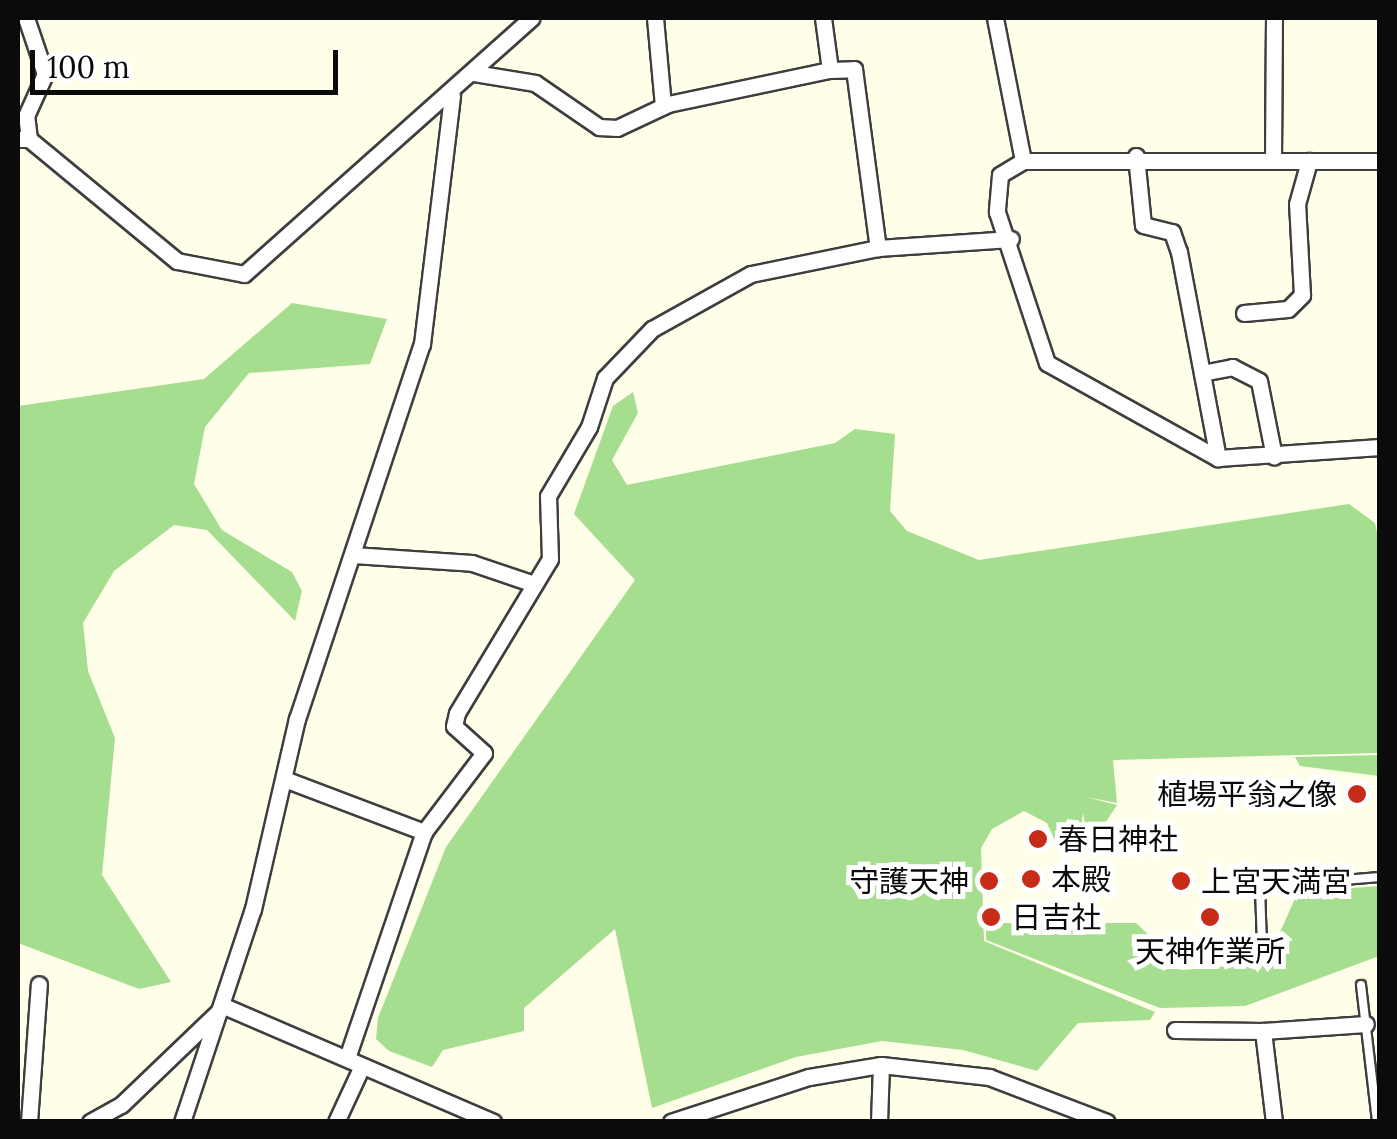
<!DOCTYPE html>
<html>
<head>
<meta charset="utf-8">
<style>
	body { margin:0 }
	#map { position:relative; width:1397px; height:1139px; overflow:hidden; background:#fffee9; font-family:Lora,"Noto Sans JP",serif }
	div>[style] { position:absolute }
	.forest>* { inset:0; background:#a5de8e }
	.roads { filter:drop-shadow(2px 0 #3e3e3e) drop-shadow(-2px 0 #3e3e3e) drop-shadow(0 2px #3e3e3e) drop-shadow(0 -2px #3e3e3e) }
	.service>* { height:8px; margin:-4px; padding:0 4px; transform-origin:4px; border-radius:4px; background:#fff }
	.minor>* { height:15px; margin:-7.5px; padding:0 7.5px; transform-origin:7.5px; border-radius:7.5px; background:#fff }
	.dots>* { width:28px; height:28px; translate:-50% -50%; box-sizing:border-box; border:5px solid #fff; border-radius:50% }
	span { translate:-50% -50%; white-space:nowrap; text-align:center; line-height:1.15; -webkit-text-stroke:10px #fff; paint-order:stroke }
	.poi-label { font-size:30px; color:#0b0b0b }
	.right { translate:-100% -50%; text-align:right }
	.left { translate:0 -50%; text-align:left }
	.frame { position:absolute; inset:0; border:20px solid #0b0b0b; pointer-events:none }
	.scale { position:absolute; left:30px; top:50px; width:308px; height:45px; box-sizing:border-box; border:5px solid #0b0b0b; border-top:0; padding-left:12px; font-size:30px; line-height:35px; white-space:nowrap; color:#0b0b0b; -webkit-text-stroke:8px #fff; paint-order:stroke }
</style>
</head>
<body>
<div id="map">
	<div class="forest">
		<i style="clip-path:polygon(292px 303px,387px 319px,370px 364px,249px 373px,205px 427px,194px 484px,222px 530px,292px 572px,302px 591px,295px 621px,207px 530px,174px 525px,114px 571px,83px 623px,88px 671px,115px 738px,102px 875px,171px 982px,139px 989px,18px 943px,18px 406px,204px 379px)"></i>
		<i style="clip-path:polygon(633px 392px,638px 413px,612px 460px,627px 485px,835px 443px,855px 429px,895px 434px,890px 511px,907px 531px,979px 560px,1349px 504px,1375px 523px,1379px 541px,1379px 753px,1113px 760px,1117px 803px,1086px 797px,1117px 805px,1100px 831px,1087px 837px,1083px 813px,1080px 838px,1057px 845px,1047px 823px,1024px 811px,992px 829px,981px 848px,984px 941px,1155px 1012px,1150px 1020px,1078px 1023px,1037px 1071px,963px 1050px,882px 1041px,796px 1057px,652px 1108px,615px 929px,524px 1008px,524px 1031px,443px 1050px,432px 1067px,389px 1051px,376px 1039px,378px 1018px,446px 847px,635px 580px,574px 514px,613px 406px)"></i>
		<i style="clip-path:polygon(1379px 755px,1379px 776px,1300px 766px,1295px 757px)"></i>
		<i style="clip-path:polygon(1379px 886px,1379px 956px,1245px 1006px,1160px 1008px,986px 940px,986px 923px,1136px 923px,1151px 937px,1150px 962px,1182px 970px,1266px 963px,1298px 892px)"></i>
	</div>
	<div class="roads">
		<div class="service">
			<i style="left:1170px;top:948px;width:92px;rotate:-1.9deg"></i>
			<i style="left:1262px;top:945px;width:58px;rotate:-92deg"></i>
			<i style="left:1260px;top:887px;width:120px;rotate:-4.8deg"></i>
			<i style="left:1361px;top:985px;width:138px;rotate:83.3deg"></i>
		</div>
		<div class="minor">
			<i style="left:655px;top:18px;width:88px;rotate:84.8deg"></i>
			<i style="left:823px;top:18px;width:52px;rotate:82.3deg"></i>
			<i style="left:830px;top:70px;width:24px;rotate:-2deg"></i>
			<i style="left:854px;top:69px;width:181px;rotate:82.4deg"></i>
			<i style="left:878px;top:248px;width:133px;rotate:-3.9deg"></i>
			<i style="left:995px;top:18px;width:146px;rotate:78.9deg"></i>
			<i style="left:474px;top:73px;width:62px;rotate:9.3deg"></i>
			<i style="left:535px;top:83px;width:78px;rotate:34.5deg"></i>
			<i style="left:599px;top:127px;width:18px;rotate:3deg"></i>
			<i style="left:617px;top:128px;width:56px;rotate:-25.2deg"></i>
			<i style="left:668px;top:104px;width:166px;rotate:-11.9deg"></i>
			<i style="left:18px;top:139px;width:11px"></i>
			<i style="left:29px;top:139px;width:23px;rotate:-97deg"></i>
			<i style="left:26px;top:116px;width:46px;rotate:-65.7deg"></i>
			<i style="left:45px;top:74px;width:59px;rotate:-108.7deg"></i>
			<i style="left:29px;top:139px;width:192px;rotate:39.5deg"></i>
			<i style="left:177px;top:261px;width:68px;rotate:11deg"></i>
			<i style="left:244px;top:274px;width:385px;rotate:-41.7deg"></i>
			<i style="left:1136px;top:156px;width:69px;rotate:84.2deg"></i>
			<i style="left:1143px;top:225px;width:30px;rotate:14deg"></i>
			<i style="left:1172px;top:232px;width:21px;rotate:71deg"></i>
			<i style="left:1179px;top:252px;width:210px;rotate:79.3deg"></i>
			<i style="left:1273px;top:160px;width:142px;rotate:-89.6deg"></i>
			<i style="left:1380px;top:161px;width:357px;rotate:180deg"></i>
			<i style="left:1023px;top:161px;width:27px;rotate:149deg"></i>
			<i style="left:1000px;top:175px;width:37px;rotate:95deg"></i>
			<i style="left:997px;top:212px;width:159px;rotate:71.7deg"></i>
			<i style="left:1047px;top:363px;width:196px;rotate:29.1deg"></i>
			<i style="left:1218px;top:458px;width:162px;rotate:-3.9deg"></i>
			<i style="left:1244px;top:313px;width:44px;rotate:-5.2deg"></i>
			<i style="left:1288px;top:309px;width:20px;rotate:-45deg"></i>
			<i style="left:1302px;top:295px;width:91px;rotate:-93.1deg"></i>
			<i style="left:1297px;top:204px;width:45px;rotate:-74.4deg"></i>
			<i style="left:1202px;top:373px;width:31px;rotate:-11deg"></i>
			<i style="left:1232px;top:367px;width:30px;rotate:27deg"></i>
			<i style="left:1259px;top:381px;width:77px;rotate:78.8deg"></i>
			<i style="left:353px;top:555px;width:119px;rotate:3.8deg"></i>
			<i style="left:472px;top:563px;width:62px;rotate:18.7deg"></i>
			<i style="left:284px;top:779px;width:150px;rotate:20.7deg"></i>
			<i style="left:224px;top:1006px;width:293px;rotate:23.3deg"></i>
			<i style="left:1175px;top:1030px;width:88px;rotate:0.7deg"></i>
			<i style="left:347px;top:1058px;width:239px;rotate:-71.2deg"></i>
			<i style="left:424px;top:832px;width:99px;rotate:-52.8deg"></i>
			<i style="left:484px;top:753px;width:40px;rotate:-138deg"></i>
			<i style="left:454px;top:726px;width:13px;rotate:-77deg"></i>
			<i style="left:457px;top:713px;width:180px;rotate:-58.9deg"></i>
			<i style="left:550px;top:559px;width:63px;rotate:-91.8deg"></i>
			<i style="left:548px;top:496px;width:80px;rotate:-59.3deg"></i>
			<i style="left:589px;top:427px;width:52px;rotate:-71.9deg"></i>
			<i style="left:605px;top:378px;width:68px;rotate:-46.2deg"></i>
			<i style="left:652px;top:329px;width:113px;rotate:-29.1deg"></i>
			<i style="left:751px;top:274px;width:130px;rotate:-11.6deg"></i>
			<i style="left:29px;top:1122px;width:138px;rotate:-85.9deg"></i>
			<i style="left:90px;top:1122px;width:35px;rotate:-29deg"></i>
			<i style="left:121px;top:1105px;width:140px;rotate:-43.8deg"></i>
			<i style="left:182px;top:1122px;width:225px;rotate:-71.6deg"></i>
			<i style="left:253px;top:909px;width:195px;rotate:-77deg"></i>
			<i style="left:297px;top:719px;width:395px;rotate:-71.6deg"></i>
			<i style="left:422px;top:344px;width:250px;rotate:-83.1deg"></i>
			<i style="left:336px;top:1122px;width:62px;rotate:-65.1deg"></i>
			<i style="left:671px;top:1122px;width:145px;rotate:-18.1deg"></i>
			<i style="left:809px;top:1077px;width:73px;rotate:-9.5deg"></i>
			<i style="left:881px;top:1065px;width:109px;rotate:6.3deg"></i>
			<i style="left:989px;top:1077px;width:126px;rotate:20.9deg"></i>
			<i style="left:879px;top:1122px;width:57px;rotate:-88deg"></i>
			<i style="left:1274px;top:1122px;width:92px;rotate:-96.9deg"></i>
			<i style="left:1263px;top:1031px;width:103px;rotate:-3.9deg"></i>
		</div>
	</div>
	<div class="dots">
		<i style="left:1357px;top:794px;background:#c62c18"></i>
		<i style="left:1038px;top:839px;background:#c62c18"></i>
		<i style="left:1031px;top:879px;background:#c62c18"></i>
		<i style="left:989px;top:881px;background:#c62c18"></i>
		<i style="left:1181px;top:881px;background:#c62c18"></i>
		<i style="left:991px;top:917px;background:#c62c18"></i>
		<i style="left:1210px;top:917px;background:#c62c18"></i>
	</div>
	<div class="poi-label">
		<span class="right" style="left:1337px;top:794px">植場平翁之像</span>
		<span class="left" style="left:1058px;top:839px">春日神社</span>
		<span class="left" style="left:1051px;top:879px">本殿</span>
		<span class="right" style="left:969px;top:881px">守護天神</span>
		<span class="left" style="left:1201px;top:881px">上宮天満宮</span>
		<span class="left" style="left:1011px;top:917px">日吉社</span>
		<span style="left:1210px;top:951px">天神作業所</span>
	</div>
	<div class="frame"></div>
	<div class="scale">100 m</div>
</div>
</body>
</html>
